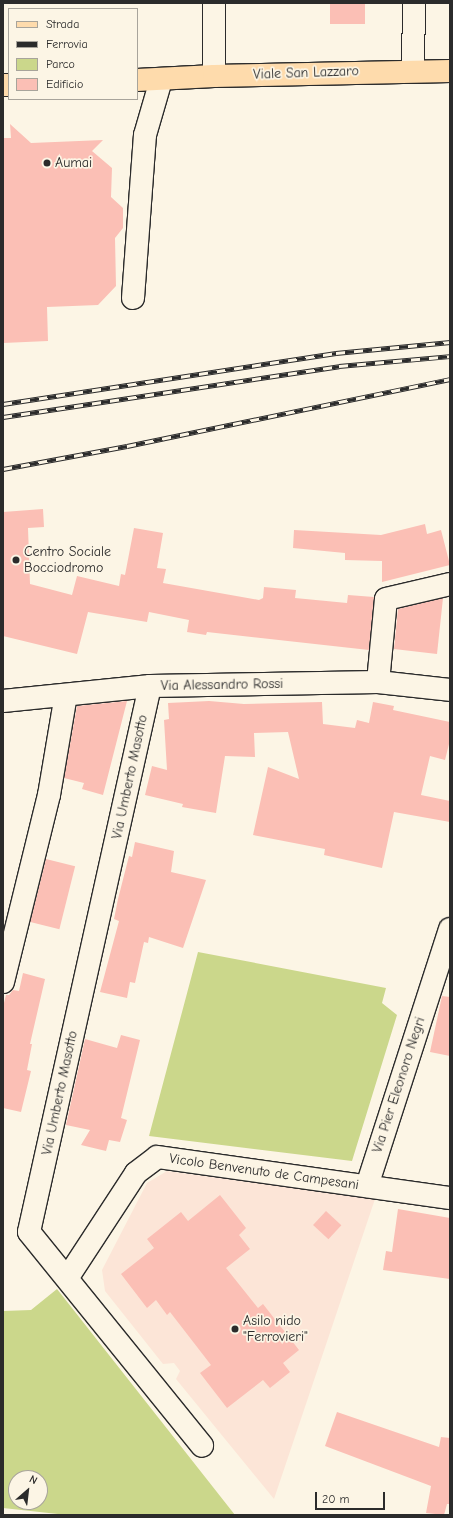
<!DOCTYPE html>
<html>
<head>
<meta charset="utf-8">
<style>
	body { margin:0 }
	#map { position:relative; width:453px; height:1518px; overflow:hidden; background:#fcf5e5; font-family:"Comic Neue",sans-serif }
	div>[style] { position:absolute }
	.built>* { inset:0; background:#fce5d7 }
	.green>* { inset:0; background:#cbd78b }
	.building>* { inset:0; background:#fbbfb5; transform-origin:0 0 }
	.roads { filter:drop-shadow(1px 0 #2b2b2b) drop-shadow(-1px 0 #2b2b2b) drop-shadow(0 1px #2b2b2b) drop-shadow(0 -1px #2b2b2b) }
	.minor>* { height:22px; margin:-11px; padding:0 11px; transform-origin:11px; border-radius:11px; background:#fcf5e5 }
	.major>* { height:22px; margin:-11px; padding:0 11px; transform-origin:11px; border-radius:11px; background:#fedbac }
	.rail>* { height:4.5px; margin-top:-2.25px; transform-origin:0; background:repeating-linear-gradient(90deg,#fcf5e5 0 9px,#2b2b2b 0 18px); box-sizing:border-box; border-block:1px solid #2b2b2b }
	.dots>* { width:11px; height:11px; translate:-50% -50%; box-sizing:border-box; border:2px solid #fcf5e5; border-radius:50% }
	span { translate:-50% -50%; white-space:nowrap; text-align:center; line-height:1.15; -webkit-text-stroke:3.5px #fcf5e5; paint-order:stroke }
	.street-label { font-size:14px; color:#2b2b2b }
	.poi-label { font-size:14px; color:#2b2b2b }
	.left { translate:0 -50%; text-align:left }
	.frame { position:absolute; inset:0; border:4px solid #2b2b2b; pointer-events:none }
	.legend { position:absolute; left:8px; top:8px; width:130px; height:92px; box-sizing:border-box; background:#fcf5e5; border:1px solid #a8a49b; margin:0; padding:5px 7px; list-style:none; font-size:12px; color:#2b2b2b }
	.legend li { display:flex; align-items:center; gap:8px; height:20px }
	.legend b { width:20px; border:1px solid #a8a49b }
	.north { position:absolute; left:8px; top:1470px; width:40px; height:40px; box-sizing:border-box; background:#fcf5e5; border:1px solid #a8a49b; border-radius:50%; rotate:28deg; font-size:11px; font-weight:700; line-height:16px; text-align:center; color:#2b2b2b }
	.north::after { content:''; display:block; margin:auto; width:14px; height:18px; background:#2b2b2b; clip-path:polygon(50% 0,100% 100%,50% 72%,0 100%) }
	.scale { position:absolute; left:315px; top:1492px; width:70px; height:18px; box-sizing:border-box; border:2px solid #2b2b2b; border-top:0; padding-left:5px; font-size:12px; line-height:14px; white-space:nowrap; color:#2b2b2b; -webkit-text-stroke:3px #fcf5e5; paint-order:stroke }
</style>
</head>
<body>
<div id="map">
	<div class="built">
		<i style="clip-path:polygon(167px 1171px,375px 1199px,274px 1499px,176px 1379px,180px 1371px,174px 1363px,163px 1364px,105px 1291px,102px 1270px,147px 1183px)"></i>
	</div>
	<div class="green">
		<i style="clip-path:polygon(198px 952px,386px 988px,382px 1003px,397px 1015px,352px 1161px,149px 1136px)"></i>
		<i style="clip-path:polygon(evenodd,57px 1289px,235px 1515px,67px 1515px,3px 1508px,3px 1311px,31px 1310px,57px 1289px,16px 1478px,40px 1478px,40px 1502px,16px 1502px,16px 1478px)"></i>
	</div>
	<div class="building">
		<i style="left:330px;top:3px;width:35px;height:21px"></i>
		<i style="clip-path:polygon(10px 124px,31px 143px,103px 140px,92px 151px,112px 168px,111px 197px,123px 208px,123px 228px,115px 238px,116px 286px,98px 305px,47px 307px,48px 341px,3px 343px,3px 138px,11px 138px)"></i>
		<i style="clip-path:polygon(43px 509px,44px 527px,28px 528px,30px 584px,72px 595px,77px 576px,119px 586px,121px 574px,125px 575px,134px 528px,163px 533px,157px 568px,166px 569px,163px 583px,259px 600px,263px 598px,264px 587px,296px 590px,295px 598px,347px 603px,348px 595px,374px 597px,369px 650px,207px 632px,206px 635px,187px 632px,189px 620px,149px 612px,147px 622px,88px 612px,77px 654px,3px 636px,3px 512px)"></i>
		<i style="clip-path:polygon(425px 524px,427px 534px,441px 530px,450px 565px,382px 582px,382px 561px,345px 560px,345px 553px,293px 548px,294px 530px,381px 535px)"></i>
		<i style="clip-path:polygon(443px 598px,437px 654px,394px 649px,398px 609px)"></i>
		<i style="clip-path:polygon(127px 701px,103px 795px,82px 789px,84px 783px,64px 778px,77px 706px)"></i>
		<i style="clip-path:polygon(209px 701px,244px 704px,322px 702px,323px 724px,355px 728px,357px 720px,369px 723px,373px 702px,394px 706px,393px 710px,450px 722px,450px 740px,445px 760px,430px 756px,421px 795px,450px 801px,450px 822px,394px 812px,382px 868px,324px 855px,325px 849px,253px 835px,268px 767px,299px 779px,288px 732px,254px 733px,255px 757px,225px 756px,216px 813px,182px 807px,183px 804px,145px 795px,152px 766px,167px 770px,164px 720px,169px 719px,168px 703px)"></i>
		<i style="clip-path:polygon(135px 842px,174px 851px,171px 872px,206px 880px,183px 948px,149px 937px,148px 943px,144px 942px,135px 983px,130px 982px,127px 998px,100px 992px,119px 921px,114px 919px,118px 899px,129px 856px,132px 857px)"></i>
		<i style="left:46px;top:859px;width:30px;height:65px;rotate:14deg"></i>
		<i style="clip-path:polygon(23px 973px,45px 979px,30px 1044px,32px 1044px,27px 1070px,31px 1071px,21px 1112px,3px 1108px,3px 1007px,6px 995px,9px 995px,13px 990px,19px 991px)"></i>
		<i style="clip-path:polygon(442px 996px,450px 997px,450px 1056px,430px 1052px)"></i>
		<i style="clip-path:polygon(121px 1035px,140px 1040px,121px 1118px,127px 1120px,120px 1142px,109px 1140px,106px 1151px,81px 1145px,90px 1130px,66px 1125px,85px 1039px,117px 1048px)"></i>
		<i style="clip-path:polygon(220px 1195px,246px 1228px,239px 1235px,250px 1249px,226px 1268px,258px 1308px,263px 1304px,299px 1350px,283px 1363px,290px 1372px,270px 1388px,263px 1380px,227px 1408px,200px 1373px,211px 1365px,170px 1312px,167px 1315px,156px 1300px,147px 1308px,121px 1274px,154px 1248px,147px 1239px,181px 1212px,188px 1221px)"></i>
		<i style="clip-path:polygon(398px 1209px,450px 1218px,450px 1279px,383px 1270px,386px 1251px,392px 1252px)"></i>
		<i style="left:326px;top:1211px;width:21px;height:19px;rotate:43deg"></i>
		<i style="clip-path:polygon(337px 1412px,439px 1447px,441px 1437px,450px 1438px,450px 1504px,447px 1504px,444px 1515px,426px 1513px,431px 1486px,325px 1446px)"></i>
	</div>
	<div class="roads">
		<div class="minor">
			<i style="left:214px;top:3px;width:73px;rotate:90deg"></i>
			<i style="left:413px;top:71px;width:68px;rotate:-89.2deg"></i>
			<i style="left:133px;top:298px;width:163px;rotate:-85.8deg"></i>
			<i style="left:145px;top:135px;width:57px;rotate:-73.8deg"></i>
			<i style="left:378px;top:682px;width:83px;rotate:-84.5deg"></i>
			<i style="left:386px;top:599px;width:66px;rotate:-13.2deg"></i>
			<i style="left:150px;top:686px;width:559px;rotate:102.5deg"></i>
			<i style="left:29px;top:1232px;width:275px;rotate:51deg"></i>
			<i style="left:3px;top:701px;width:148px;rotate:-5.8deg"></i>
			<i style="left:150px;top:686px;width:228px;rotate:-1deg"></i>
			<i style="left:378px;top:682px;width:72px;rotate:6.3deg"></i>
			<i style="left:3px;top:982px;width:193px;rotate:-76.2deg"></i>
			<i style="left:49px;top:795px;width:101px;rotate:-80.4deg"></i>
			<i style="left:367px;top:1186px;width:270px;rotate:-72.1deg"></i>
			<i style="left:68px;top:1277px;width:124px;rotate:-56.8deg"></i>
			<i style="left:136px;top:1173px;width:26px;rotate:-37deg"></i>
			<i style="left:157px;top:1157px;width:296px;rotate:8deg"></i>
		</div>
		<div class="major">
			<i style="left:137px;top:80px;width:77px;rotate:-3deg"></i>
			<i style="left:214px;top:76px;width:236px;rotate:-1.2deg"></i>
			<i style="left:3px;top:85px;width:6px"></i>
		</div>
	</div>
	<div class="rail">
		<i style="left:3px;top:404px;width:337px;rotate:-8.7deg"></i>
		<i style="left:336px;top:353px;width:115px;rotate:-5.5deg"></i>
		<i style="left:3px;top:417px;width:340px;rotate:-8.6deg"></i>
		<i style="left:339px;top:366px;width:111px;rotate:-5.1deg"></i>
		<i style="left:3px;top:469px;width:126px;rotate:-10.5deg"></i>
		<i style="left:127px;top:446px;width:330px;rotate:-11.7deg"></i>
	</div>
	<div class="dots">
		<i style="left:47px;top:163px;background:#2b2b2b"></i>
		<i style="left:16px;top:560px;background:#2b2b2b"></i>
		<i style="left:235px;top:1329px;background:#2b2b2b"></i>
	</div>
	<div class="street-label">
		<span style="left:306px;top:73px;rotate:-2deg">Viale San Lazzaro</span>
		<span style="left:222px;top:685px;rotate:-1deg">Via Alessandro Rossi</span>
		<span style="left:130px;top:777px;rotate:-78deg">Via Umberto Masotto</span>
		<span style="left:399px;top:1085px;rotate:-72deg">Via Pier Eleonoro Negri</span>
		<span style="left:60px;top:1093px;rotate:-78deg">Via Umberto Masotto</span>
		<span style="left:264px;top:1172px;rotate:8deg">Vicolo Benvenuto de Campesani</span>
	</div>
	<div class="poi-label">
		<span class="left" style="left:55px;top:163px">Aumai</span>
		<span class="left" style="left:24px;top:560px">Centro Sociale<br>Bocciodromo</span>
		<span class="left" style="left:243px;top:1329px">Asilo nido<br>"Ferrovieri"</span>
	</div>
	<div class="frame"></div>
	<ul class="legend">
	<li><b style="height:5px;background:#fedbac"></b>Strada</li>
	<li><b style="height:5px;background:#2b2b2b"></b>Ferrovia</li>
	<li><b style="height:11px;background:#cbd78b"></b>Parco</li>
	<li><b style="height:11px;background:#fbbfb5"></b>Edificio</li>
	</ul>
	<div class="north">N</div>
	<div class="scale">20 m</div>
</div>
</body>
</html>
